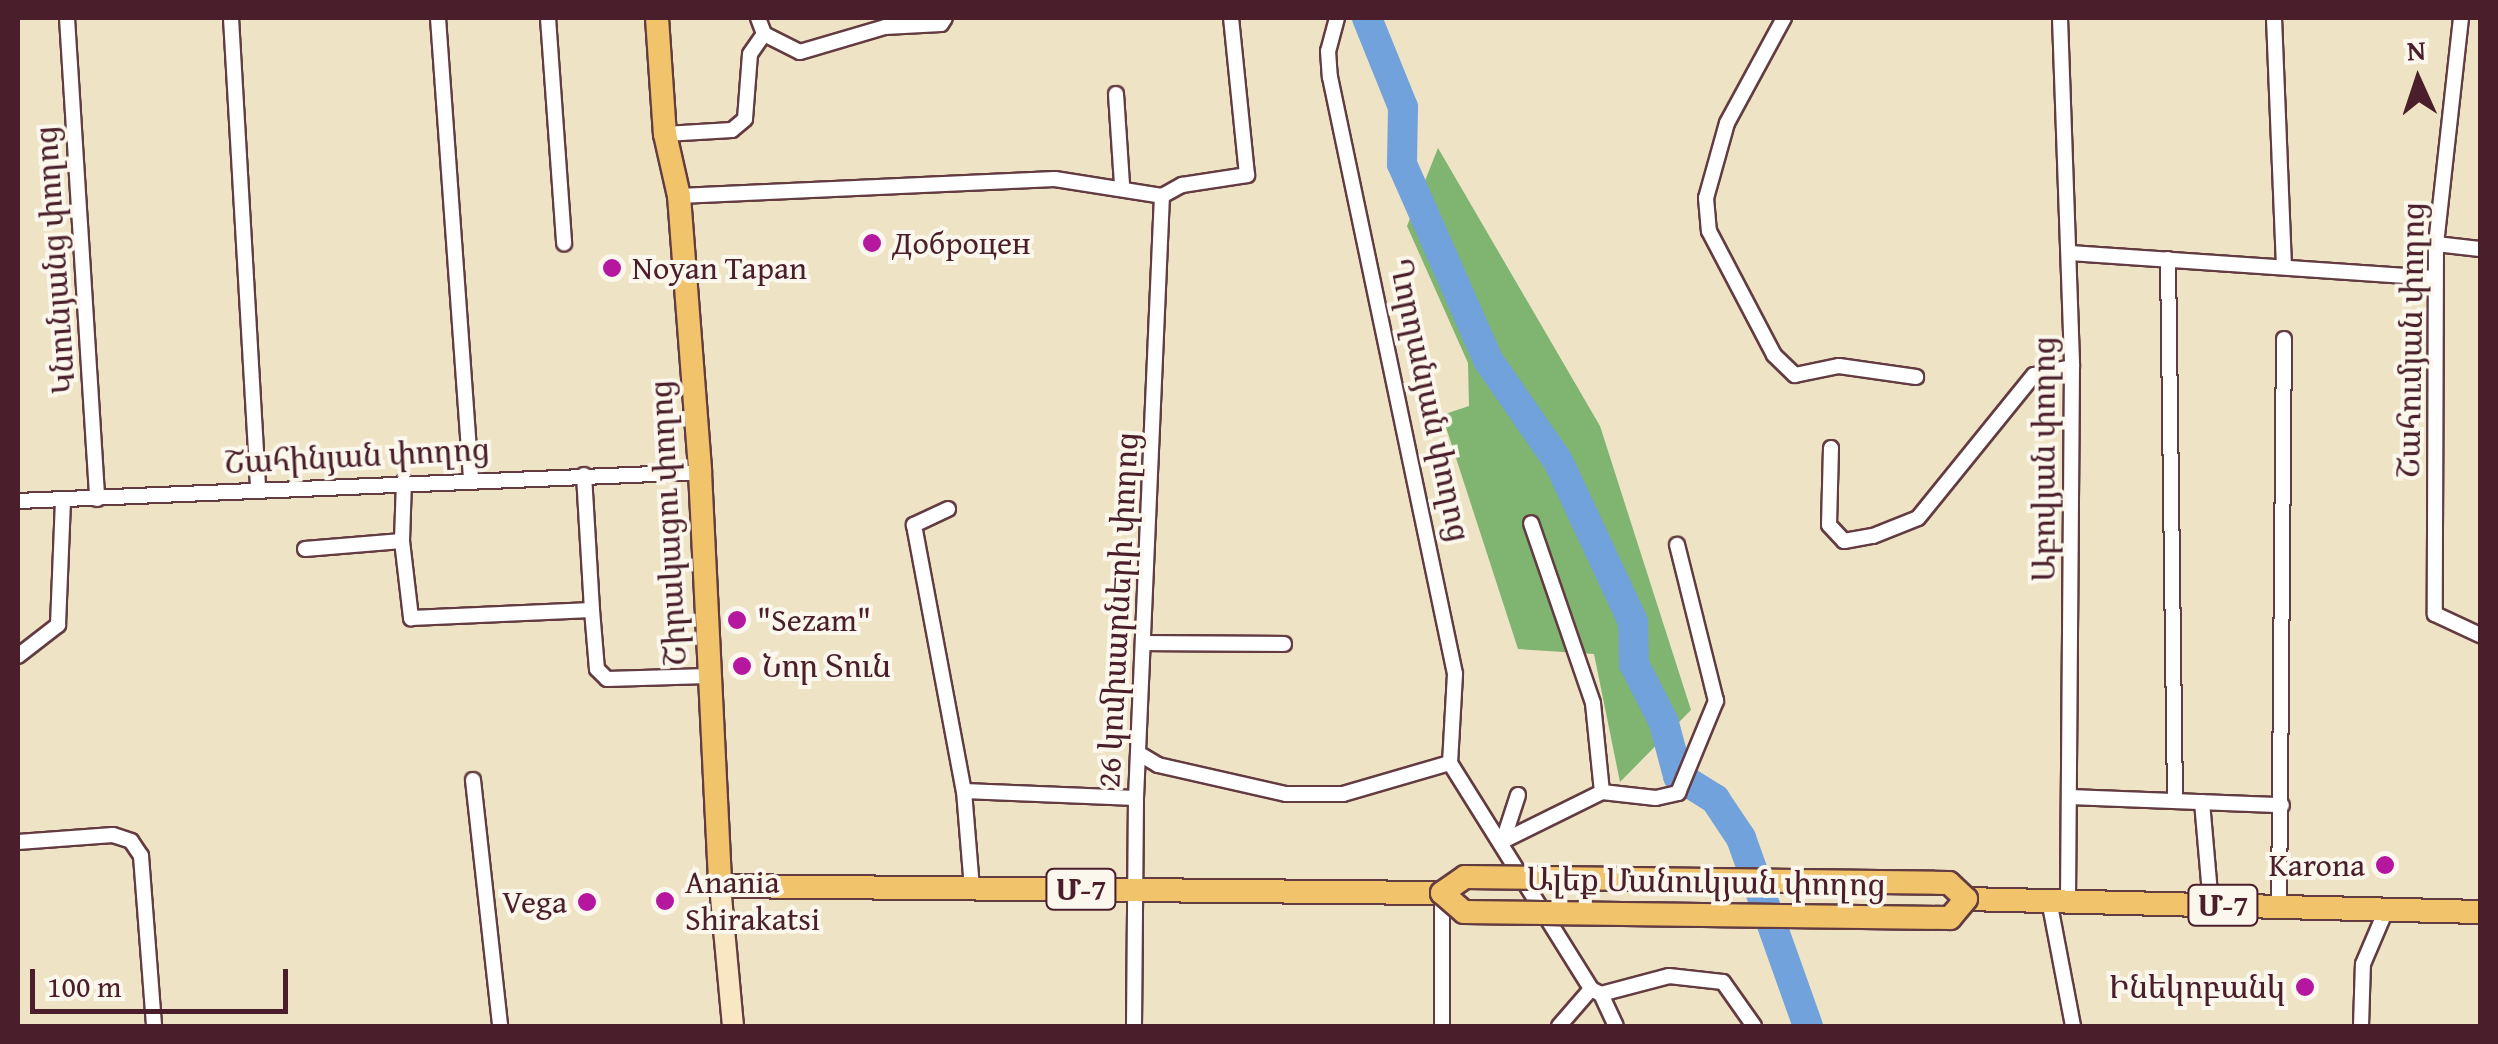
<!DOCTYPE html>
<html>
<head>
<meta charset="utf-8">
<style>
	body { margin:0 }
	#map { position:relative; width:2498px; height:1044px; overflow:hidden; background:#efe3c5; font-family:"Gentium Book Plus","Noto Serif Armenian",serif }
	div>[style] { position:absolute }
	.forest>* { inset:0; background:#7fb571 }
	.river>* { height:30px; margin:-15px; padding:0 15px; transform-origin:15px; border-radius:15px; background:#71a2dc }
	.roads { filter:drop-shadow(2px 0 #633c42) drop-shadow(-2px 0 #633c42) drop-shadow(0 2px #633c42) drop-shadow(0 -2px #633c42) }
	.minor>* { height:14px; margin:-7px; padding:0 7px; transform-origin:7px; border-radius:7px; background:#fff }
	.secondary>* { height:20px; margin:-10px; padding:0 10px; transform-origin:10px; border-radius:10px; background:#f9e7c3 }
	.primary>* { height:22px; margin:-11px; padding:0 11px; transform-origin:11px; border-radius:11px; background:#f1c36a }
	.bridges { filter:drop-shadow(2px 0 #633c42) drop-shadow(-2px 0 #633c42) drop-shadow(0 2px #633c42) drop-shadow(0 -2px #633c42) }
	.primary-bridge>* { height:22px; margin:-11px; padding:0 11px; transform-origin:11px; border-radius:11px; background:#f1c36a }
	.dots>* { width:28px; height:28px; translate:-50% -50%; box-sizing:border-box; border:5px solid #fbf7ec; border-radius:50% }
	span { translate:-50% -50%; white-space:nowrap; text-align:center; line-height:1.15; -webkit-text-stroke:8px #fbf7ec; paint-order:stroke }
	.shield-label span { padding:2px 8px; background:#fbf7ec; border:2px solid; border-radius:8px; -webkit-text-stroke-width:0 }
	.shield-label { font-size:30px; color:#4a1f2b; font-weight:700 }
	.poi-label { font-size:32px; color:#4a1f2b }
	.left { translate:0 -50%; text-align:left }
	.right { translate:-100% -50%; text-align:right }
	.street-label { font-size:32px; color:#4a1f2b }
	.frame { position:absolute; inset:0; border:20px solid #4a1f2b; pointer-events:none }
	.north { position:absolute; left:2368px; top:30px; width:100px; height:100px; -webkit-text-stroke:8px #fbf7ec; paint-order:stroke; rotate:357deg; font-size:28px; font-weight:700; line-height:40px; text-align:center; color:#4a1f2b }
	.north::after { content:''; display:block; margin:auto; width:35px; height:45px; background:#4a1f2b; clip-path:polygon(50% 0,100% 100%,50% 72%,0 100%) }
	.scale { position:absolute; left:30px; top:969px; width:258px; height:45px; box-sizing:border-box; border:5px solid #4a1f2b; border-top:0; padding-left:12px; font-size:30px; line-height:35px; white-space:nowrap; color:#4a1f2b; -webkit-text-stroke:8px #fbf7ec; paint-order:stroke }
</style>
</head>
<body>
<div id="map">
	<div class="forest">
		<i style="clip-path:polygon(1438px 148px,1600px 426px,1691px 710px,1620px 782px,1594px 654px,1518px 649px,1442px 415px,1469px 406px,1468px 363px,1407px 226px)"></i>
	</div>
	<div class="river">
		<i style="left:1367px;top:18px;width:96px;rotate:68deg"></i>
		<i style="left:1403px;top:107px;width:57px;rotate:91deg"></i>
		<i style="left:1402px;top:164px;width:214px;rotate:66.3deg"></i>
		<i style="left:1488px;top:360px;width:123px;rotate:55.3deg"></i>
		<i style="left:1558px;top:461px;width:178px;rotate:65deg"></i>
		<i style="left:1633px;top:622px;width:42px;rotate:88.6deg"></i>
		<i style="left:1634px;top:664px;width:66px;rotate:63deg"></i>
		<i style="left:1664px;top:723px;width:55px;rotate:75.2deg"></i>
		<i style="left:1678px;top:776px;width:44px;rotate:31.9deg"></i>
		<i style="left:1715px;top:799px;width:47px;rotate:56.3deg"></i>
		<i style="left:1741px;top:838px;width:200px;rotate:70.4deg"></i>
	</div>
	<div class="roads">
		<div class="minor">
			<i style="left:67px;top:18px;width:482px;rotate:86.4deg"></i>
			<i style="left:231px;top:18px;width:471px;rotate:86.7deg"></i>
			<i style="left:438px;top:18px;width:460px;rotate:85.9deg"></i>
			<i style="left:548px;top:18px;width:226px;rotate:85.9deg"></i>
			<i style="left:758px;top:18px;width:17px;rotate:69deg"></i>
			<i style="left:764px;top:34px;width:40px;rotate:26.6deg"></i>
			<i style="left:800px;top:52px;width:89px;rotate:-16.4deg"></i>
			<i style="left:885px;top:27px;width:56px;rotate:-3.1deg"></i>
			<i style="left:941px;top:24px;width:7px;rotate:-56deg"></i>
			<i style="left:1337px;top:18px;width:34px;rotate:105deg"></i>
			<i style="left:1328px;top:51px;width:26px;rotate:86deg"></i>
			<i style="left:1330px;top:77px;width:610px;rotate:78.17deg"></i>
			<i style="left:1455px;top:674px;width:89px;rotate:93.2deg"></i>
			<i style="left:1784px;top:18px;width:119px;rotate:118.5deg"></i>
			<i style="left:1727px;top:123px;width:78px;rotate:105.6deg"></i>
			<i style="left:1706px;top:198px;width:33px;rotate:85deg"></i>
			<i style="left:1709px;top:231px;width:140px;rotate:62.3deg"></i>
			<i style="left:1774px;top:355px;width:29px;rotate:44deg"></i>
			<i style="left:1795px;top:375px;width:45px;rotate:-11.6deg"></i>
			<i style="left:1839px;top:366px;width:78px;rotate:8.1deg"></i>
			<i style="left:2060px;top:18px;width:349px;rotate:88deg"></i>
			<i style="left:2072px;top:367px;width:534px;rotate:90.43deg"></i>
			<i style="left:2274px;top:18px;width:249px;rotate:87.7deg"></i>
			<i style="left:2461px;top:18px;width:227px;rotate:96.3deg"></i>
			<i style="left:2436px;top:244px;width:370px;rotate:90.2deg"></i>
			<i style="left:2435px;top:614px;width:50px;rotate:25deg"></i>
			<i style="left:1116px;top:94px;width:91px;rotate:86.2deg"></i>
			<i style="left:665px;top:134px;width:67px;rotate:-3.4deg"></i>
			<i style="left:732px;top:130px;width:17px;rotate:-40deg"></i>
			<i style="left:745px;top:119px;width:65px;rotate:-85.6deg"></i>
			<i style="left:750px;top:54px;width:24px;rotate:-55deg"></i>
			<i style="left:679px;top:196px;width:376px;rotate:-2.6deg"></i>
			<i style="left:1055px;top:179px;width:108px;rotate:9deg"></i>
			<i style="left:1162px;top:196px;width:23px;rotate:-29deg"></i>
			<i style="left:1182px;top:185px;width:66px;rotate:-8.7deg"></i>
			<i style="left:1247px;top:175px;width:158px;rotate:-95.8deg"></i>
			<i style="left:2436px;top:244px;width:44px;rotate:6.5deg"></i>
			<i style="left:2070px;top:253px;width:366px;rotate:3.9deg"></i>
			<i style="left:2168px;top:259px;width:542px;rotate:89.26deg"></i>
			<i style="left:1831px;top:448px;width:77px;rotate:91.5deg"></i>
			<i style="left:1829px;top:525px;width:22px;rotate:47deg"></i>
			<i style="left:1844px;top:541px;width:29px;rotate:-10deg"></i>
			<i style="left:1873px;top:536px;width:48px;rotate:-21.8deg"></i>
			<i style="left:1918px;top:518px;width:184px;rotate:-51deg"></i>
			<i style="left:2034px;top:375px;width:39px;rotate:-12deg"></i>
			<i style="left:584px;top:475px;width:135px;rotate:86.6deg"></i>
			<i style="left:18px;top:501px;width:683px;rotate:-2.43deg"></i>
			<i style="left:948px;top:509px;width:38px;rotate:155deg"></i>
			<i style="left:914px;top:525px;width:271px;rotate:79.4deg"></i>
			<i style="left:964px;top:791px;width:97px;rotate:85.3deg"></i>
			<i style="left:402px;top:541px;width:78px;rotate:83.3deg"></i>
			<i style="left:411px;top:618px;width:181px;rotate:-2.5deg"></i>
			<i style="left:592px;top:610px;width:59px;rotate:85.2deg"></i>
			<i style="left:597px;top:669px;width:14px;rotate:45deg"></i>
			<i style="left:607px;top:679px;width:101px;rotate:-1.7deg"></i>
			<i style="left:305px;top:549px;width:97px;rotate:-4.7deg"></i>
			<i style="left:402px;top:541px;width:60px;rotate:-88.1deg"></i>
			<i style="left:1144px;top:643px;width:140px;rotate:0.4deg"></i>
			<i style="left:18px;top:656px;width:51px;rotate:-37.8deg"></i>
			<i style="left:58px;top:625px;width:124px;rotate:-87.7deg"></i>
			<i style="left:1138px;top:753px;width:23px;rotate:31deg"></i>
			<i style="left:1158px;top:765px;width:131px;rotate:12.8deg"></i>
			<i style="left:1286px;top:794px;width:57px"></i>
			<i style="left:1343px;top:794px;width:111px;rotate:-16.2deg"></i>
			<i style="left:1450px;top:763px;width:266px;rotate:58deg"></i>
			<i style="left:1591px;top:989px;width:11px;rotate:27deg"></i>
			<i style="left:1601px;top:994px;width:70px;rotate:-14.8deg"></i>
			<i style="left:1669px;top:976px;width:54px;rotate:6.3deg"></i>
			<i style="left:1723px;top:982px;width:54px;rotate:54.8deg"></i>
			<i style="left:473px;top:780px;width:247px;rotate:83.7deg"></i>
			<i style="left:964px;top:791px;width:172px;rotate:2.3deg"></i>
			<i style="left:1602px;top:792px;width:54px;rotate:6.3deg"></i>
			<i style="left:1656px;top:798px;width:23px;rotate:-13deg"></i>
			<i style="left:1678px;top:793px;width:100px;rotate:-67.6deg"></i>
			<i style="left:1716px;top:701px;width:161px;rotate:-104deg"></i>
			<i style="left:1518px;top:795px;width:48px;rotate:108.1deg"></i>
			<i style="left:1503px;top:841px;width:110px;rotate:-26.3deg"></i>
			<i style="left:1602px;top:792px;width:89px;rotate:-95.8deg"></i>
			<i style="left:1593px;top:703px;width:190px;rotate:-109deg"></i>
			<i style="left:2070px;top:797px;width:212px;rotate:2.2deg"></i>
			<i style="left:2202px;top:802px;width:103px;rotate:85deg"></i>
			<i style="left:18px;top:842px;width:95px;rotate:-4.2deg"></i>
			<i style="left:113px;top:835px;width:19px;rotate:18deg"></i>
			<i style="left:131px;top:841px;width:18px;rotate:56deg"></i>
			<i style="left:141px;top:856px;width:170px;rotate:85.6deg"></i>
			<i style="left:2049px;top:900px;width:128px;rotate:79.2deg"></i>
			<i style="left:2279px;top:907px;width:568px;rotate:-89.5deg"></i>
			<i style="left:1601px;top:994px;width:35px;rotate:65deg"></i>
			<i style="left:1134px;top:1026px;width:228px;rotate:-89.5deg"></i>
			<i style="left:1136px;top:798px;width:603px;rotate:-87.53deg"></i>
			<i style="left:1442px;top:1026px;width:132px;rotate:-90deg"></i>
			<i style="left:1559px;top:1026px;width:49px;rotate:-49.1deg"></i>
			<i style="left:2361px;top:1026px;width:62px;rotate:-88.2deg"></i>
			<i style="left:2363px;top:964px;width:59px;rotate:-66.9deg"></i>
		</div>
		<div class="secondary">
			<i style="left:720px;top:886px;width:141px;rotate:84.7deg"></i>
		</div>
		<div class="primary">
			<i style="left:657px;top:18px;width:116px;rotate:86.1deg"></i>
			<i style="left:665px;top:134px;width:64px;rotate:77.3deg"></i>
			<i style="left:679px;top:196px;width:277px;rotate:85.6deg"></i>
			<i style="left:700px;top:472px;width:414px;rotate:87.2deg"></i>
			<i style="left:720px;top:886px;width:722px;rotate:0.56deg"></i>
			<i style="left:1966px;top:899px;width:514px;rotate:1.45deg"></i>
		</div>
	</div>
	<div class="bridges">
		<div class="primary-bridge">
			<i style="left:1465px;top:877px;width:484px;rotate:0.7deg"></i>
			<i style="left:1949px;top:883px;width:23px;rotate:43deg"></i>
			<i style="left:1966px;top:899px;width:25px;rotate:130deg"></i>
			<i style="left:1950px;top:918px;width:486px;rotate:-179.3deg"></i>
			<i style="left:1464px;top:912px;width:29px;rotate:-139deg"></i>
			<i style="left:1442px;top:893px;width:28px;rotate:-35deg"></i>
		</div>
	</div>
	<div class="dots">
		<i style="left:872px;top:243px;background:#b5179e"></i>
		<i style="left:612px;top:268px;background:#b5179e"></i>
		<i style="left:737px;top:620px;background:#b5179e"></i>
		<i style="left:742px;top:666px;background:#b5179e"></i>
		<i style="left:2385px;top:865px;background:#b5179e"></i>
		<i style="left:665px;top:901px;background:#b5179e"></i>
		<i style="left:587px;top:902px;background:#b5179e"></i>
		<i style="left:2305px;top:987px;background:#b5179e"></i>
	</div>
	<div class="shield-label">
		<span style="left:1081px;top:889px">Մ-7</span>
		<span style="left:2223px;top:905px">Մ-7</span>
	</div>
	<div class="poi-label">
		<span class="left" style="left:892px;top:243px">Доброцен</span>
		<span class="left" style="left:632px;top:268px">Noyan Tapan</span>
		<span class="left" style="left:757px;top:620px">"Sezam"</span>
		<span class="left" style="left:762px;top:666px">Նոր Տուն</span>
		<span class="right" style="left:2365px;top:865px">Karona</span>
		<span class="left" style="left:685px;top:901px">Anania<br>Shirakatsi</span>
		<span class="right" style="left:567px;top:902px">Vega</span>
		<span class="right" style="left:2285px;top:987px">Ինեկոբանկ</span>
	</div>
	<div class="street-label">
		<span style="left:55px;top:260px;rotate:-94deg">Կնունյանց փողոց</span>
		<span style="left:2411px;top:340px;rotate:-89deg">Շահումյան փողոց</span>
		<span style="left:1430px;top:400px;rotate:78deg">Ղորղանյան փողոց</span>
		<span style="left:357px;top:456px;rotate:-3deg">Շահինյան փողոց</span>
		<span style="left:2044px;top:459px;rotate:-90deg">Աբովյան փողոց</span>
		<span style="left:668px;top:523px;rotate:-93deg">Շիրակացու փողոց</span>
		<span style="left:1118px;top:610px;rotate:-87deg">26 կոմիսարների փողոց</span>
		<span style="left:1706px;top:882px;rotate:1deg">Ալեք Մանուկյան փողոց</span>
	</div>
	<div class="frame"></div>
	<div class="north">N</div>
	<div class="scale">100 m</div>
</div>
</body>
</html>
